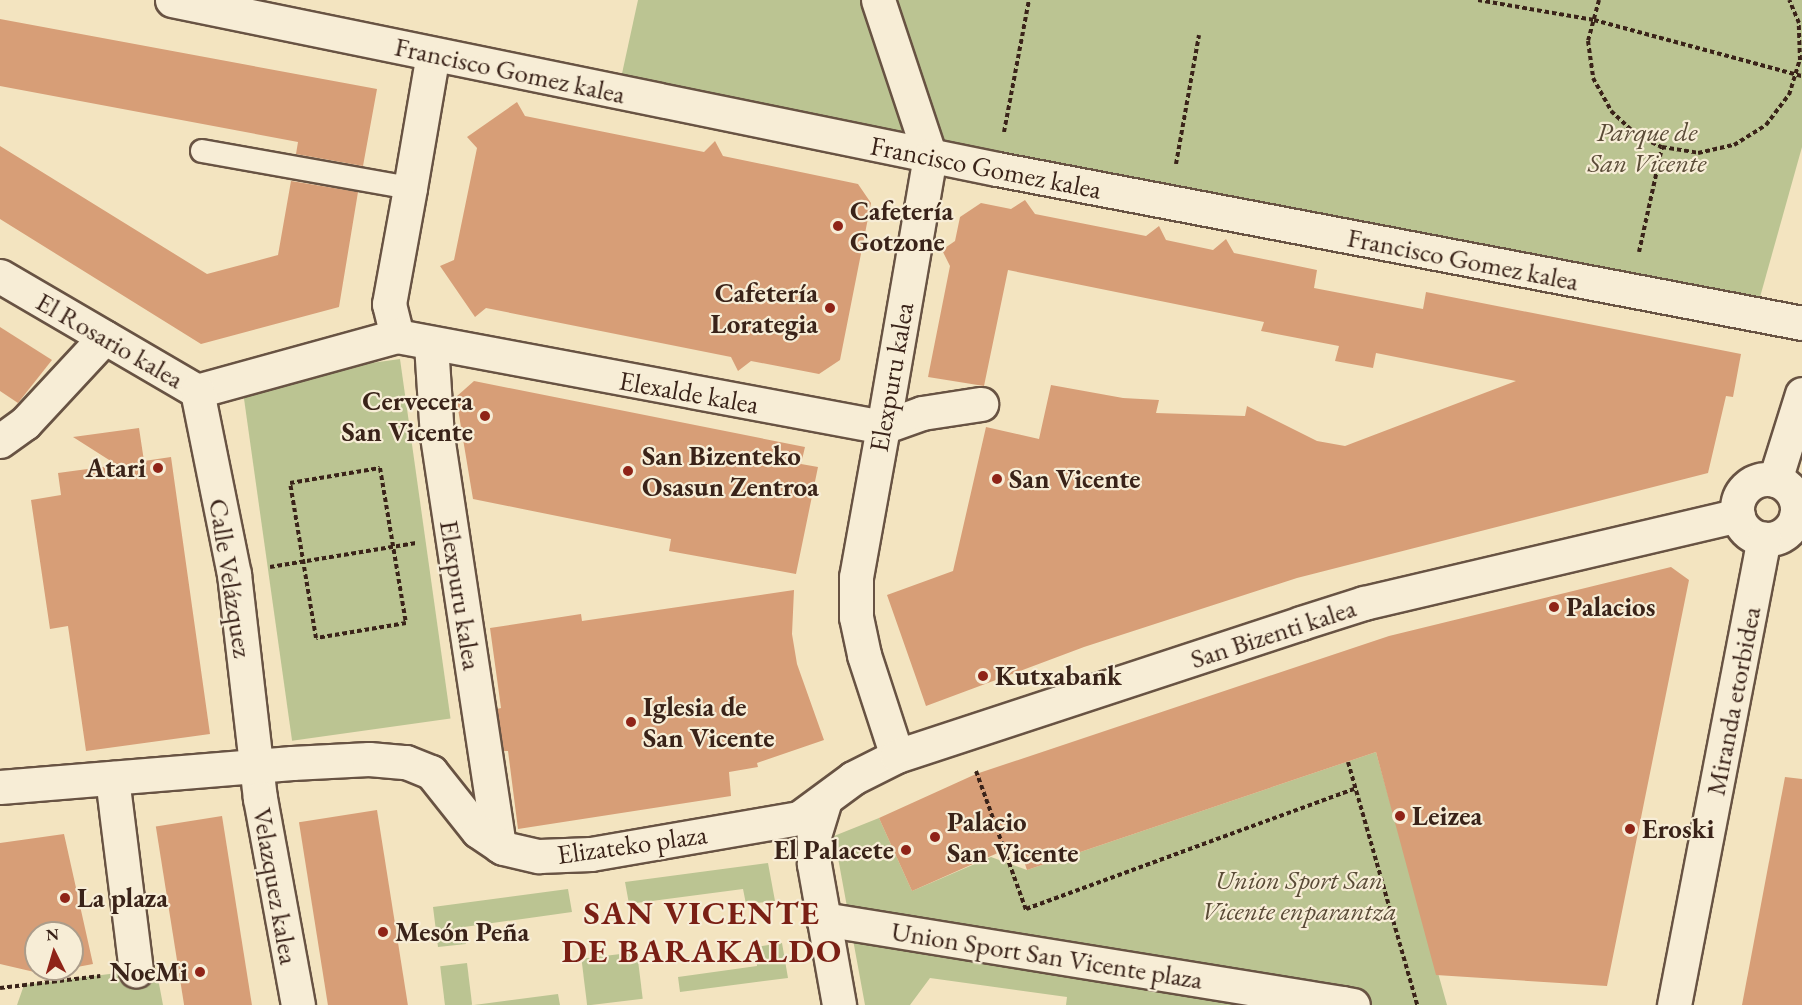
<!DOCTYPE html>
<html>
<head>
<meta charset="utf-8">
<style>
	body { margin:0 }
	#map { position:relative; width:1802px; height:1005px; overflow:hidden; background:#f3e4c0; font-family:"EB Garamond",serif }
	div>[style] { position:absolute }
	.green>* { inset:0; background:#bbc492; transform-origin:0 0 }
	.building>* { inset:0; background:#d79e77; transform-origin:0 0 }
	.path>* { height:4px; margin-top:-2px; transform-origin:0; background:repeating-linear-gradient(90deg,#3a2319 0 4.5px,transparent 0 7.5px) }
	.roads { filter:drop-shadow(2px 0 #685343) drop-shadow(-2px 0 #685343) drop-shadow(0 2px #685343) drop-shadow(0 -2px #685343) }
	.service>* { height:22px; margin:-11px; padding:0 11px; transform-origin:11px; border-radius:11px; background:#f7edd6 }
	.pedestrian>* { height:33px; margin:-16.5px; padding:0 16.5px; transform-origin:16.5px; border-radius:16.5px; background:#f7edd6 }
	.minor>* { height:33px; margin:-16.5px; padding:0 16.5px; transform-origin:16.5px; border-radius:16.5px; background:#f7edd6 }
	.tertiary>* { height:33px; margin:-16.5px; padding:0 16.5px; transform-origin:16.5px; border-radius:16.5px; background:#f7edd6 }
	.tertiary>.ring { margin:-16.5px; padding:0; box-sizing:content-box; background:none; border:33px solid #f7edd6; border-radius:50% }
	.dots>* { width:16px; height:16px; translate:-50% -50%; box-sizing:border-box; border:3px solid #f7edd6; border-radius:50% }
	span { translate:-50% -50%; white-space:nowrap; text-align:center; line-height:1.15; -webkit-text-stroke:4.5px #f7edd6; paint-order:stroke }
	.street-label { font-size:27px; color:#3a2319 }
	.park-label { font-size:27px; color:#5a4b37; font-style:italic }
	.poi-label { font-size:27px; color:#3a2319; font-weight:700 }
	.left { translate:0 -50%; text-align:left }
	.right { translate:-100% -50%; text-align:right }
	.district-label { font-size:33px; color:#7a1f14; font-weight:700; letter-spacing:1.5px }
	.north { position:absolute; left:24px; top:921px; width:60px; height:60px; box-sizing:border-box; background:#f7edd6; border:2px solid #ab9c8a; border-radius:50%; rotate:355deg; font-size:16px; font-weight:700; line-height:24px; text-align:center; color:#3a2319 }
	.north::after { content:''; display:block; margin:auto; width:21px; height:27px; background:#8f2418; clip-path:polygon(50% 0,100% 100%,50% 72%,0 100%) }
</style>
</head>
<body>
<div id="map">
	<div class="green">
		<i style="clip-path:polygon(638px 0,1802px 0,1802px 147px,1755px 315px,618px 92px)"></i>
		<i style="left:400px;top:359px;width:363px;height:160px;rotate:82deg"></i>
		<i style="clip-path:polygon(1376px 752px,1447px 1005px,1066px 1005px,1067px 997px,930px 978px,910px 1005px,865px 1005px,834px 836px,879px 818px,912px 891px,991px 857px,1027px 870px)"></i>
		<i style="clip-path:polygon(768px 863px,775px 901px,746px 904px,743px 889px,629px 904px,625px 882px)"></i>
		<i style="clip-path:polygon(568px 889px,572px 912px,464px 927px,466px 944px,438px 947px,433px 907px)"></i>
		<i style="clip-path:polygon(782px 943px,788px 978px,680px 992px,678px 977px,757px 966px,755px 947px)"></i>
		<i style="left:637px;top:952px;width:47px;height:56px;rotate:83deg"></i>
		<i style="left:467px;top:963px;width:42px;height:27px;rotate:83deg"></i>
		<i style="clip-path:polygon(156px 968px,163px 1005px,17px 1005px,24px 985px)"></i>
		<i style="clip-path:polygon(558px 994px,560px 1005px,474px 1005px)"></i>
	</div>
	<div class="building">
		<i style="clip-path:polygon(0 19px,377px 89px,363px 166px,296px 154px,298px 142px,0 86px)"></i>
		<i style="clip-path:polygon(517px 102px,525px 116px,704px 152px,715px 141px,723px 156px,858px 184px,871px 203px,840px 360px,819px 374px,751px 361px,738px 371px,731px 357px,486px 308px,475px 317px,440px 266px,454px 260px,477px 148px,467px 137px)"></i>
		<i style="clip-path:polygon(0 146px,207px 274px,278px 255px,291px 181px,358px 192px,339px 307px,201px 344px,0 219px)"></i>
		<i style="clip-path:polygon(1025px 200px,1035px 214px,1146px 236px,1159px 226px,1166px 240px,1213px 250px,1226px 239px,1234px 253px,1317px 270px,1314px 288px,1423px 309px,1426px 292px,1741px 354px,1733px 397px,1726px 396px,1708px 473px,1297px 578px,1084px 647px,926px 706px,887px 595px,953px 571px,986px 427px,1039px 439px,1051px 385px,1123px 398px,1159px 400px,1156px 413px,1245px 416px,1247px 406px,1317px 441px,1345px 446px,1516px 381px,1376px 353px,1373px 368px,1335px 361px,1339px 346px,1261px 331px,1264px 322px,1008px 270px,984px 386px,928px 377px,950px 266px,942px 250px,955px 241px,960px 217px,981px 203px,1011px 209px)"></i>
		<i style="clip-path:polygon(0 327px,52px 360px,18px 403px,0 391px)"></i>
		<i style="clip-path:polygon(474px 381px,805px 447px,801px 464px,818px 467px,796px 574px,669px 551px,671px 539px,473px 499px,456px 397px)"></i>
		<i style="clip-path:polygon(139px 428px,144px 461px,171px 457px,210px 734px,86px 751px,68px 626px,50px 629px,31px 500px,61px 495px,58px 473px,117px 465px,73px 437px)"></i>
		<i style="clip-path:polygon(1671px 567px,1689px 580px,1607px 986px,1436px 975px,1376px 752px,1027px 870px,1018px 844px,912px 891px,879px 818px,976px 774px,1389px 636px)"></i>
		<i style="clip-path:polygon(794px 590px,792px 634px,797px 664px,824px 740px,757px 763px,758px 767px,729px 772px,731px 796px,518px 829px,508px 751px,504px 751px,497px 709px,501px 708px,490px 628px,581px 614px,582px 621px)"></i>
		<i style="clip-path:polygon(1785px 777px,1802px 779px,1802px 1005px,1742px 1005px)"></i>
		<i style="left:377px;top:810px;width:198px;height:79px;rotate:81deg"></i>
		<i style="left:222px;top:816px;width:192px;height:67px;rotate:81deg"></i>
		<i style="clip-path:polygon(64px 834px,93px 964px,72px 968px,72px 933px,36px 933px,36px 969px,68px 969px,43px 974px,0 964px,0 843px)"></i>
	</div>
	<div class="path">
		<i style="left:1478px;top:0;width:118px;rotate:9.8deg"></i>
		<i style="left:1594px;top:20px;width:215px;rotate:15.1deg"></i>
		<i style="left:1599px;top:0;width:42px;rotate:105deg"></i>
		<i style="left:1588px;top:41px;width:37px;rotate:82deg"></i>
		<i style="left:1593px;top:78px;width:38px;rotate:61deg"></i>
		<i style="left:1611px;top:111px;width:37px;rotate:43deg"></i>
		<i style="left:1638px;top:136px;width:26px;rotate:25deg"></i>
		<i style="left:1662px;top:147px;width:36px;rotate:9deg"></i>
		<i style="left:1698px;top:153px;width:37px;rotate:-13deg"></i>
		<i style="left:1734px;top:145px;width:38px;rotate:-32deg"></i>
		<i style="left:1766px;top:125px;width:38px;rotate:-53deg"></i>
		<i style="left:1789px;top:95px;width:37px;rotate:-73deg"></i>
		<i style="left:1800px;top:60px;width:37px;rotate:-92deg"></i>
		<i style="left:1799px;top:23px;width:25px;rotate:-113deg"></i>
		<i style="left:1004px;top:132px;width:134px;rotate:-79.3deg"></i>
		<i style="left:1176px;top:164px;width:131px;rotate:-79.9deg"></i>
		<i style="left:1639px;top:252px;width:107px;rotate:-77.6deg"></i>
		<i style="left:380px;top:468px;width:157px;rotate:80.5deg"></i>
		<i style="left:406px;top:623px;width:91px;rotate:170.5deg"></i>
		<i style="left:316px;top:638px;width:157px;rotate:-99.5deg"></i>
		<i style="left:290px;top:483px;width:91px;rotate:-9.5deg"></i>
		<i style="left:270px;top:567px;width:148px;rotate:-9.3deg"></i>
		<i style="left:1348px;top:762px;width:253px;rotate:74.1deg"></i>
		<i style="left:976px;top:771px;width:148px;rotate:70.2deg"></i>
		<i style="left:1026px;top:909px;width:351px;rotate:-20.1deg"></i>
		<i style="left:0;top:988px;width:101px;rotate:-6.8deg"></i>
	</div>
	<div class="roads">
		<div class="service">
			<i style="left:202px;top:151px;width:211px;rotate:10.1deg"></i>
		</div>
		<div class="pedestrian">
			<i style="left:172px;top:0;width:842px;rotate:11.58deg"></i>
			<i style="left:997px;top:169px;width:820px;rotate:10.83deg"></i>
			<i style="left:878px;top:0;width:164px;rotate:71.6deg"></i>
			<i style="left:930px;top:156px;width:275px;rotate:99.8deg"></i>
			<i style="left:410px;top:188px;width:136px;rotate:-80.3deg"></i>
			<i style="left:431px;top:344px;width:92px;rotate:86.3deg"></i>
			<i style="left:437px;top:436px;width:414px;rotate:81.4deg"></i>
			<i style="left:0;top:441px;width:31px;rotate:-36deg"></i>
			<i style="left:25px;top:423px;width:117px;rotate:-47.1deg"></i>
			<i style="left:112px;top:778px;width:194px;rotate:82.9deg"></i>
			<i style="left:823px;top:919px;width:526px;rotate:9.19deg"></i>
		</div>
		<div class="minor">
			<i style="left:0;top:276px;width:228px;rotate:30.3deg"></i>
			<i style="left:197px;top:391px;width:207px;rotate:-15.4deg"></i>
			<i style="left:397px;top:336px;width:494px;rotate:10.6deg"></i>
			<i style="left:883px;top:427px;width:41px;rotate:-19.7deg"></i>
			<i style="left:922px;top:413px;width:60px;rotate:-8.7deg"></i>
			<i style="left:397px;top:336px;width:33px;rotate:-104deg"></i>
			<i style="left:389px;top:304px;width:118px;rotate:-79.7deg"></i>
			<i style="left:197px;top:391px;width:187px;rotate:78.6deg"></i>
			<i style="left:234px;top:574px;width:226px;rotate:83.4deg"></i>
			<i style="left:260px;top:798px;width:210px;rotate:79.6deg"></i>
			<i style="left:883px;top:427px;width:152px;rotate:100.2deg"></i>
			<i style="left:856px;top:577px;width:40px;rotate:90deg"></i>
			<i style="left:856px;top:617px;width:39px;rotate:78deg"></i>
			<i style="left:864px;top:655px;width:106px;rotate:71.9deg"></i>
			<i style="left:1796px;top:517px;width:7px;rotate:34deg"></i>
			<i style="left:0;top:787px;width:293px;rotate:-4.7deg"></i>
			<i style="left:292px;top:763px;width:77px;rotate:-3deg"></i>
			<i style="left:369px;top:759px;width:37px;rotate:5deg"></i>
			<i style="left:406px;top:762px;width:27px;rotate:22deg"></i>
			<i style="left:431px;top:772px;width:75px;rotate:51.5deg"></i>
			<i style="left:478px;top:831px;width:30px;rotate:34deg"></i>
			<i style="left:503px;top:848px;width:37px;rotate:13deg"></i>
			<i style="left:539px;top:856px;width:52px;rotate:-2.2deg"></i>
			<i style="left:591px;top:854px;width:211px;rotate:-9.8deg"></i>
			<i style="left:799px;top:818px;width:67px;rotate:-36.5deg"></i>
			<i style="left:853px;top:778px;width:49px;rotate:-26.6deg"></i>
			<i style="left:897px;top:756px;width:425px;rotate:-18.2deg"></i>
			<i style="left:1301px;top:623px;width:66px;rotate:-17.6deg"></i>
			<i style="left:1364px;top:603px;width:384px;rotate:-13.2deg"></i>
			<i style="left:825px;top:800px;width:39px;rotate:107deg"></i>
			<i style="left:814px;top:837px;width:27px;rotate:90deg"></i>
			<i style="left:814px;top:864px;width:143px;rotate:79.9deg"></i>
			<i style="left:1342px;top:1003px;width:11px;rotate:10deg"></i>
		</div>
		<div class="tertiary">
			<i class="ring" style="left:1737px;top:479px;width:27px;height:27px"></i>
			<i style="left:1775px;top:480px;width:90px;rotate:-72.6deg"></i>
			<i style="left:1674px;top:1005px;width:475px;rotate:-79.1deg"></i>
		</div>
	</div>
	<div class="dots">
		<i style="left:838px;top:226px;background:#8f2418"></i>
		<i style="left:830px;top:308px;background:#8f2418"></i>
		<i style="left:485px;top:416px;background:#8f2418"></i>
		<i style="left:158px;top:468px;background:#8f2418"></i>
		<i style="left:628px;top:471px;background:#8f2418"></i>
		<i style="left:997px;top:479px;background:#8f2418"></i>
		<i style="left:1554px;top:607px;background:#8f2418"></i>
		<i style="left:983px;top:676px;background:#8f2418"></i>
		<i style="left:631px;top:722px;background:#8f2418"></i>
		<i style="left:1400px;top:816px;background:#8f2418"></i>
		<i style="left:1630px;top:829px;background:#8f2418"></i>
		<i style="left:935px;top:837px;background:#8f2418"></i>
		<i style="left:906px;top:850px;background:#8f2418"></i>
		<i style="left:65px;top:898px;background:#8f2418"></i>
		<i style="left:383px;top:932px;background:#8f2418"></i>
		<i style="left:200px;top:972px;background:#8f2418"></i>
	</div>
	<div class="street-label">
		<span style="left:510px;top:70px;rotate:12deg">Francisco Gomez kalea</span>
		<span style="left:986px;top:167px;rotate:11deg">Francisco Gomez kalea</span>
		<span style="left:1463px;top:259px;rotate:11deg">Francisco Gomez kalea</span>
		<span style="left:110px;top:340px;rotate:30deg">El Rosario kalea</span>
		<span style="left:891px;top:377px;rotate:-80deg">Elexpuru kalea</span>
		<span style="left:689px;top:392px;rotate:10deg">Elexalde kalea</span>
		<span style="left:231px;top:578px;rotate:81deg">Calle Velázquez</span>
		<span style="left:461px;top:595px;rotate:81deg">Elexpuru kalea</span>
		<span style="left:1273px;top:633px;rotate:-18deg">San Bizenti kalea</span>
		<span style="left:1733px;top:701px;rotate:-79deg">Miranda etorbidea</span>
		<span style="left:632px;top:844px;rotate:-8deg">Elizateko plaza</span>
		<span style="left:276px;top:886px;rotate:80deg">Velazquez kalea</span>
		<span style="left:1047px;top:955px;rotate:9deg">Union Sport San Vicente plaza</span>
	</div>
	<div class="park-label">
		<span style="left:1647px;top:147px">Parque de<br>San Vicente</span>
		<span style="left:1299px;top:895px">Union Sport San<br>Vicente enparantza</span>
	</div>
	<div class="poi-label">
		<span class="left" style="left:850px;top:226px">Cafetería<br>Gotzone</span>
		<span class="right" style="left:818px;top:308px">Cafetería<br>Lorategia</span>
		<span class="right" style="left:473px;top:416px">Cervecera<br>San Vicente</span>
		<span class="left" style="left:642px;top:471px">San Bizenteko<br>Osasun Zentroa</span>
		<span class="right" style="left:146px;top:468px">Atari</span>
		<span class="left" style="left:1009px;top:479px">San Vicente</span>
		<span class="left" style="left:1566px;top:607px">Palacios</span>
		<span class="left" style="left:995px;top:676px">Kutxabank</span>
		<span class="left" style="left:643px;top:722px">Iglesia de<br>San Vicente</span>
		<span class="left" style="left:1412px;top:816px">Leizea</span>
		<span class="left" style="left:947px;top:837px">Palacio<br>San Vicente</span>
		<span class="left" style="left:1642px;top:829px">Eroski</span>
		<span class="right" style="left:894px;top:850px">El Palacete</span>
		<span class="left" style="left:77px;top:898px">La plaza</span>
		<span class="left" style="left:395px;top:932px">Mesón Peña</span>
		<span class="right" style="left:188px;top:972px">NoeMi</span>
	</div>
	<div class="district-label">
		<span style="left:702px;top:932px">SAN VICENTE<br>DE BARAKALDO</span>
	</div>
	<div class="north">N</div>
</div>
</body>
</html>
